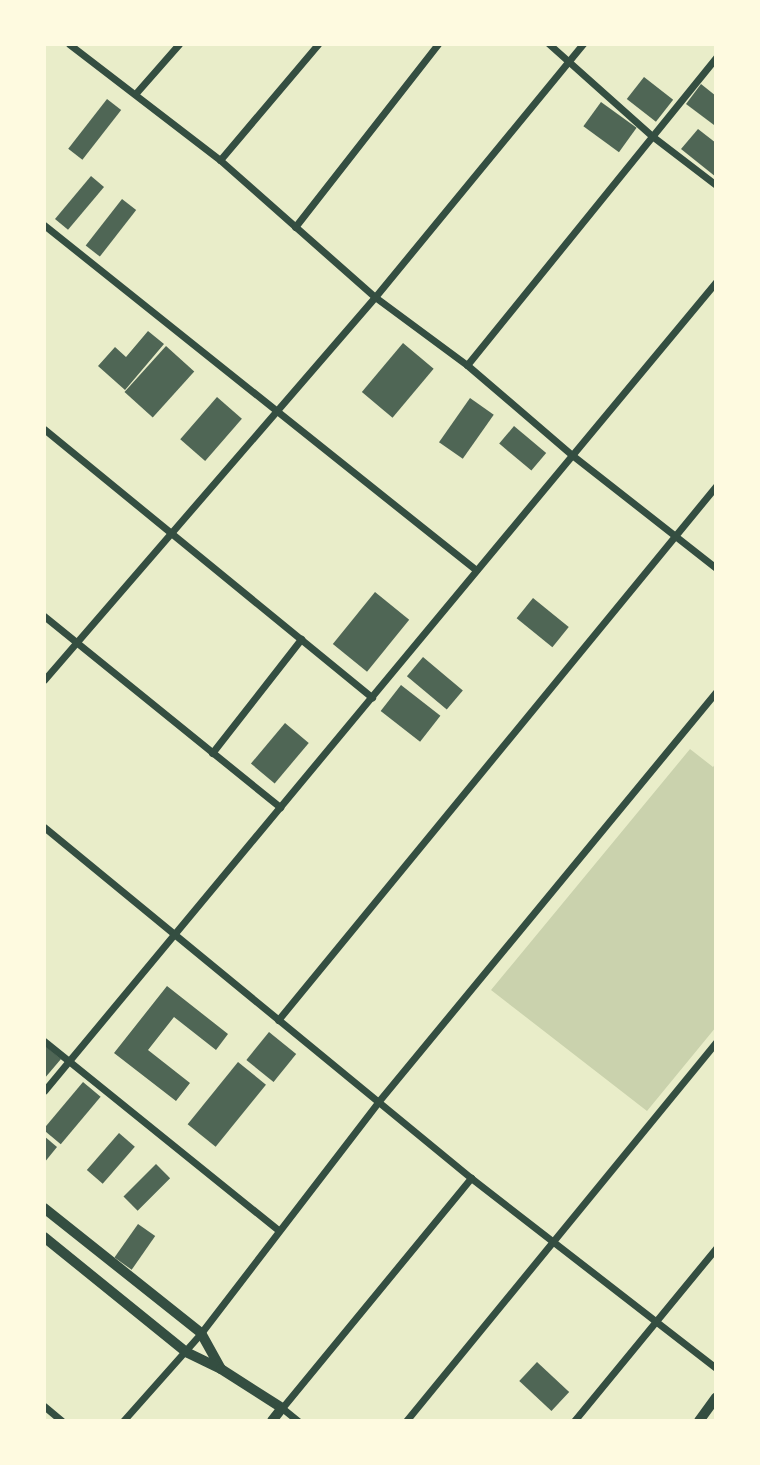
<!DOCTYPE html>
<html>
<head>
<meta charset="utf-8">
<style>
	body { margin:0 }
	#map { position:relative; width:760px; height:1465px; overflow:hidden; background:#e9edc9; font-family:Georgia,serif }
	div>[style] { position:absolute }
	.green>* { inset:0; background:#cad2ad }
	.building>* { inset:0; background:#4f6655; transform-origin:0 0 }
	.minor>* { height:7px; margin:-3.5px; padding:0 3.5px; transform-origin:3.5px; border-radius:3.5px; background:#344e41 }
	.tertiary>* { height:10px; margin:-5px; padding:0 5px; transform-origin:5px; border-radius:5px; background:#344e41 }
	span { translate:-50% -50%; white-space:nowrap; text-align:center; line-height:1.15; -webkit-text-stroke:5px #fefae0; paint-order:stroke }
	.frame { position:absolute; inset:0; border:46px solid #fefae0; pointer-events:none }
</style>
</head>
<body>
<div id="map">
	<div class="green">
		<i style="clip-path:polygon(690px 749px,713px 767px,716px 763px,716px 1027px,647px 1111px,491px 990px)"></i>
	</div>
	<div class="building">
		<i style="left:644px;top:77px;width:37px;height:28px;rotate:38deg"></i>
		<i style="clip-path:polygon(701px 84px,716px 96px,714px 125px,686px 104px)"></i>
		<i style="left:107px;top:99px;width:18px;height:63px;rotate:38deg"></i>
		<i style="left:601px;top:102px;width:44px;height:30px;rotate:36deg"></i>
		<i style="clip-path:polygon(698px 129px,716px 143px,716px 177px,681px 149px)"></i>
		<i style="left:91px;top:176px;width:17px;height:56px;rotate:40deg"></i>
		<i style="left:122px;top:199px;width:18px;height:59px;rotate:38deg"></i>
		<i style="clip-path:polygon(148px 331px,164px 344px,125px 390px,98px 366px,115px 347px,126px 357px)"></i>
		<i style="left:403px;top:343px;width:40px;height:64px;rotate:40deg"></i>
		<i style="left:166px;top:346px;width:38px;height:62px;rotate:42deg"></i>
		<i style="left:217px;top:397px;width:33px;height:56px;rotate:41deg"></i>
		<i style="left:470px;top:398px;width:29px;height:54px;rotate:35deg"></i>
		<i style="left:514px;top:426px;width:42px;height:23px;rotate:40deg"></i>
		<i style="left:375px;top:592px;width:44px;height:67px;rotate:39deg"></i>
		<i style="left:533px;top:598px;width:46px;height:26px;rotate:39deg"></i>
		<i style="left:423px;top:657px;width:52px;height:25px;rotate:40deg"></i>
		<i style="left:401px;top:685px;width:50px;height:33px;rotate:38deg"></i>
		<i style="left:285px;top:723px;width:31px;height:53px;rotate:40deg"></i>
		<i style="clip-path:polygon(167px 986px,228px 1034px,216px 1050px,174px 1017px,148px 1050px,190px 1083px,176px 1101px,114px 1053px)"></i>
		<i style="left:269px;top:1032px;width:35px;height:36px;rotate:39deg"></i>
		<i style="clip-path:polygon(44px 1045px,61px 1059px,44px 1079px)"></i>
		<i style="left:238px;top:1062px;width:36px;height:80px;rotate:39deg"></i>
		<i style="left:83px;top:1082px;width:23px;height:62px;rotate:40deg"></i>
		<i style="left:119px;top:1133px;width:21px;height:49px;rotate:41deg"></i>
		<i style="clip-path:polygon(44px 1136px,57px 1147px,44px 1163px)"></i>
		<i style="left:156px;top:1164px;width:20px;height:46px;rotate:45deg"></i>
		<i style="left:138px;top:1224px;width:21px;height:41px;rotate:35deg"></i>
		<i style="left:537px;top:1362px;width:44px;height:26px;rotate:43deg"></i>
	</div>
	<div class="minor">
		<i style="left:69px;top:44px;width:190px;rotate:37.5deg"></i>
		<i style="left:220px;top:160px;width:207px;rotate:41.5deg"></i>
		<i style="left:375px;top:297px;width:114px;rotate:36.5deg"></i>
		<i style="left:467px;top:365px;width:138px;rotate:40.6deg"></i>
		<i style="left:572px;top:455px;width:183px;rotate:38.1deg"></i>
		<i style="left:549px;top:44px;width:138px;rotate:41.8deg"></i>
		<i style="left:652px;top:136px;width:81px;rotate:37.4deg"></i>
		<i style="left:136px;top:93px;width:65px;rotate:-48.7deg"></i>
		<i style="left:220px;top:160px;width:152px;rotate:-49.8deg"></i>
		<i style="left:44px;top:225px;width:553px;rotate:38.61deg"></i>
		<i style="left:295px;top:227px;width:232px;rotate:-52deg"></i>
		<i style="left:467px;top:365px;width:396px;rotate:-51deg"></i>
		<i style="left:44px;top:429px;width:424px;rotate:39.3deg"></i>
		<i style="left:44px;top:616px;width:304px;rotate:39deg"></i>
		<i style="left:44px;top:680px;width:506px;rotate:-49.17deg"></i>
		<i style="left:375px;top:297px;width:328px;rotate:-50.6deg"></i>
		<i style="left:212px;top:753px;width:145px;rotate:-52deg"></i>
		<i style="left:44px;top:827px;width:553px;rotate:39.42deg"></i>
		<i style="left:471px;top:1178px;width:310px;rotate:37.8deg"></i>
		<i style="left:278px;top:1020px;width:691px;rotate:-50.64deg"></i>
		<i style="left:44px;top:1041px;width:301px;rotate:38.9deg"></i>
		<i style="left:44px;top:1091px;width:1052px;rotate:-50.29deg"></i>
		<i style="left:44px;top:1406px;width:23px;rotate:40deg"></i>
		<i style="left:123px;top:1421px;width:118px;rotate:-48.4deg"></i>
		<i style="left:201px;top:1333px;width:291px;rotate:-52.5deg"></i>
		<i style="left:378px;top:1102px;width:531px;rotate:-50.5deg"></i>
		<i style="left:298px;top:1421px;width:21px;rotate:-141deg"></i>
		<i style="left:282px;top:1408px;width:298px;rotate:-50.6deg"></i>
		<i style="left:406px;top:1421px;width:490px;rotate:-50.7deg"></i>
		<i style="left:574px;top:1421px;width:224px;rotate:-50.6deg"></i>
	</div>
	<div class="tertiary">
		<i style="left:44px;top:1208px;width:201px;rotate:38.5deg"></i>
		<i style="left:201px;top:1333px;width:41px;rotate:60.9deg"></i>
		<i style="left:44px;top:1237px;width:183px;rotate:39deg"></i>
		<i style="left:186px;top:1352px;width:39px;rotate:26deg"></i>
		<i style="left:221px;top:1369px;width:72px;rotate:32.6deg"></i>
		<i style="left:282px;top:1408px;width:16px;rotate:128deg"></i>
		<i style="left:699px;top:1421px;width:29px;rotate:-54deg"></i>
	</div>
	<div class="frame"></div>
</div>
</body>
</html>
